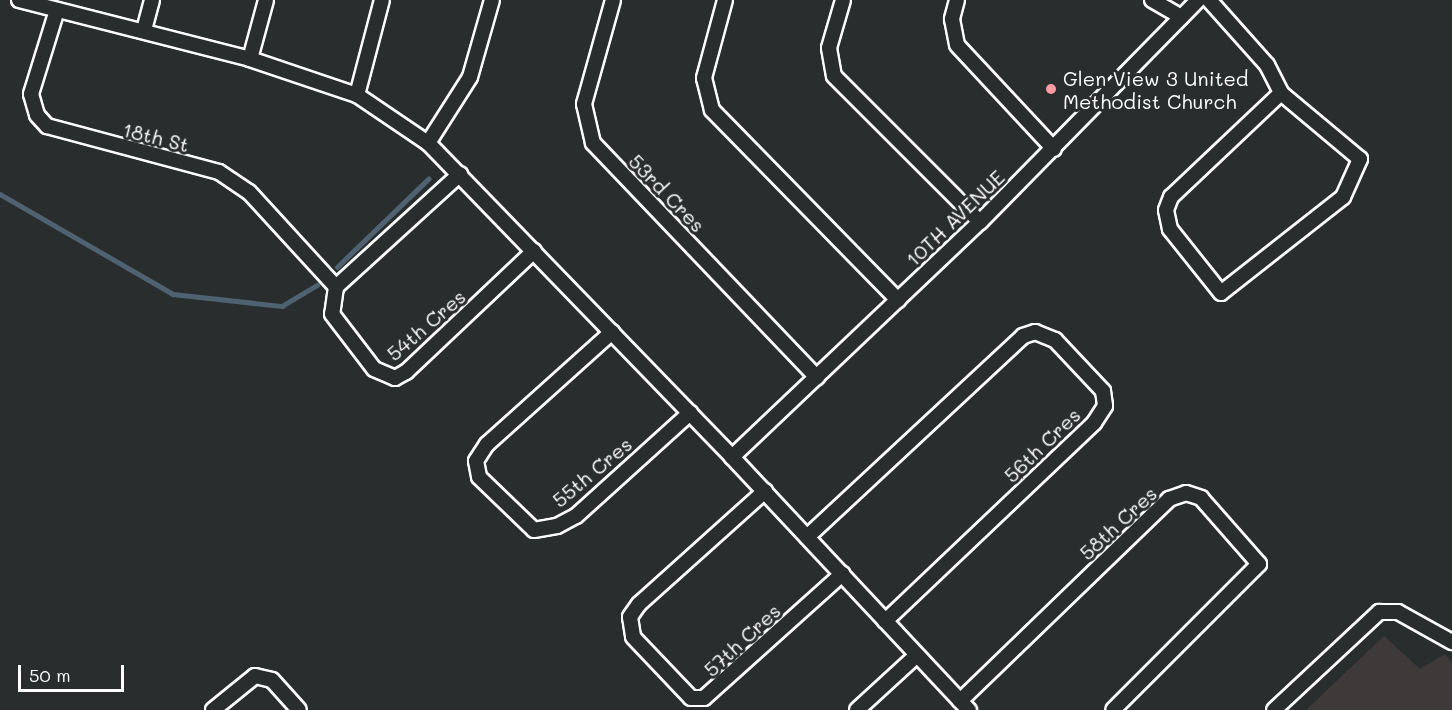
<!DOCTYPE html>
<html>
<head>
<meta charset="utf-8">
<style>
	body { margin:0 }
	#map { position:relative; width:1452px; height:710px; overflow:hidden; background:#2a2d2e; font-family:Mali,sans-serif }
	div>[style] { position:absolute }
	.built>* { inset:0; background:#3e3a3a }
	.stream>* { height:4.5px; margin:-2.25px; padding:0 2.25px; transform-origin:2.25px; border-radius:2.25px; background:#4f6271 }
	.roads { filter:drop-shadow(2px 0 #fff) drop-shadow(-2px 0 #fff) drop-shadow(0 2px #fff) drop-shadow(0 -2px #fff) }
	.street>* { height:14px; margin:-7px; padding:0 7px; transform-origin:7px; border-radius:7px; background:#2a2d2e }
	.dots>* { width:16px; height:16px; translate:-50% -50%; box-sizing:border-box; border:3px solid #2a2d2e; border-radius:50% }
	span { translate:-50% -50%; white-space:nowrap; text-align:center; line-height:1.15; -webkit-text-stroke:6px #2a2d2e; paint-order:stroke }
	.poi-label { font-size:20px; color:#fff }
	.left { translate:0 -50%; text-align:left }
	.street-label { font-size:20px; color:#fff }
	.scale { position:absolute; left:18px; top:665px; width:106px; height:27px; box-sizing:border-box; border:3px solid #fff; border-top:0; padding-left:8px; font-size:18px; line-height:21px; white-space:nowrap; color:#fff; -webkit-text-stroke:4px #2a2d2e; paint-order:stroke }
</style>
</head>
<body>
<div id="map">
	<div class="built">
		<i style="clip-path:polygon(1384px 636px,1420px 669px,1445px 654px,1452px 663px,1452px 710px,1306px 710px)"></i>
	</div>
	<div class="stream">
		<i style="left:0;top:194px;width:200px;rotate:30deg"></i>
		<i style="left:173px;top:294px;width:110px;rotate:6.3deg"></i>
		<i style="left:282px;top:306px;width:41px;rotate:-31deg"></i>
		<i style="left:337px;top:267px;width:127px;rotate:-44deg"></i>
	</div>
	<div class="roads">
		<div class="street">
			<i style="left:19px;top:0;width:238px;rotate:14.3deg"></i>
			<i style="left:250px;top:59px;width:113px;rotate:18.6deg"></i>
			<i style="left:357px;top:95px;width:86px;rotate:34.1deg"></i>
			<i style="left:428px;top:143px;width:437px;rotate:45.9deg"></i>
			<i style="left:732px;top:457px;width:347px;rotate:46.9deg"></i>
			<i style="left:613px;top:0;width:108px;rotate:105.6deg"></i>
			<i style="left:584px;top:104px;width:40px;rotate:77deg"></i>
			<i style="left:593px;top:143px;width:324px;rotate:46.3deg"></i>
			<i style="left:725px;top:0;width:81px;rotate:105.1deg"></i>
			<i style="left:704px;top:78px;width:33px;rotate:76deg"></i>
			<i style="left:712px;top:110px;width:266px;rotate:45.6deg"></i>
			<i style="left:843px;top:0;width:50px;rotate:106.3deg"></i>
			<i style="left:829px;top:48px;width:28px;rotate:80deg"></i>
			<i style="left:834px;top:76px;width:206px;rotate:45deg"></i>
			<i style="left:957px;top:0;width:20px;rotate:105deg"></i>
			<i style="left:952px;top:19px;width:26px;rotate:79deg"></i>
			<i style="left:957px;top:45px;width:142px;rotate:47deg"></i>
			<i style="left:1152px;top:0;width:34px;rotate:30deg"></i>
			<i style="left:1209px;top:0;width:87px;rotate:48.3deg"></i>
			<i style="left:1267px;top:65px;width:31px;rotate:63deg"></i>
			<i style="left:57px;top:10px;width:88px;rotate:107.2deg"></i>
			<i style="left:31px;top:94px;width:22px;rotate:74deg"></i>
			<i style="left:37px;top:115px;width:15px;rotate:48deg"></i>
			<i style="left:47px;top:126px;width:178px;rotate:15deg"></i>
			<i style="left:219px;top:172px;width:36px;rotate:34deg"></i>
			<i style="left:249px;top:192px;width:129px;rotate:47.5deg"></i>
			<i style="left:144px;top:30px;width:31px;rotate:-75deg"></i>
			<i style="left:250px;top:59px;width:61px;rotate:-74.8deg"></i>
			<i style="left:1281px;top:93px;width:103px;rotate:39.9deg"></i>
			<i style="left:1360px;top:159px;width:42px;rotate:114.1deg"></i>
			<i style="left:1343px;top:197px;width:155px;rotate:141.8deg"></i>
			<i style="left:1221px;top:293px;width:82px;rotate:-128.6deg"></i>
			<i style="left:1170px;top:229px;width:19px;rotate:-102deg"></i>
			<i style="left:1166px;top:210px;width:14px;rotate:-69deg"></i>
			<i style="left:1171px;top:197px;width:151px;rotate:-43.4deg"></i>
			<i style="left:357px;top:95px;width:98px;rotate:-75.3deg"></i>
			<i style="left:428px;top:143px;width:78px;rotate:-57.5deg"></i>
			<i style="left:470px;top:77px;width:80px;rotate:-74.1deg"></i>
			<i style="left:460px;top:174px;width:168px;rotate:137.7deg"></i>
			<i style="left:336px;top:287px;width:27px;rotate:98deg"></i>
			<i style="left:332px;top:314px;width:69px;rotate:52.6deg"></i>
			<i style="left:374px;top:369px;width:23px;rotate:23deg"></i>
			<i style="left:395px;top:378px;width:13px;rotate:-29deg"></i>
			<i style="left:406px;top:372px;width:176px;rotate:-43.4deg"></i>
			<i style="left:612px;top:332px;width:168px;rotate:138.1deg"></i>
			<i style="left:487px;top:444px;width:20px;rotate:123deg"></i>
			<i style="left:476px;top:461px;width:16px;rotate:79deg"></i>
			<i style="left:479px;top:477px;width:76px;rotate:43.9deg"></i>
			<i style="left:534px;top:530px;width:23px;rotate:-10deg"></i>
			<i style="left:557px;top:526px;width:21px;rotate:-28deg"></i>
			<i style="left:576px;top:516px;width:154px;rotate:-42.1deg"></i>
			<i style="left:732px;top:457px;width:342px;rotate:-43.5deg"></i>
			<i style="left:980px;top:222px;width:311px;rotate:-45.5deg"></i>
			<i style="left:765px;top:491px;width:169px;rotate:138.1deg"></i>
			<i style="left:639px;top:604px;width:16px;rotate:125deg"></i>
			<i style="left:630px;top:617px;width:20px;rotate:81deg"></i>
			<i style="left:633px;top:637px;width:84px;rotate:46.4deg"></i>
			<i style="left:691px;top:698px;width:13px"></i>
			<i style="left:704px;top:698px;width:186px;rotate:-41.9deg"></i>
			<i style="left:807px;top:537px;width:295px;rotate:-42.9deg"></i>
			<i style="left:1023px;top:336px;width:13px;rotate:-18deg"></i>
			<i style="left:1035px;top:332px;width:22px;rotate:22deg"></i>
			<i style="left:1055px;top:340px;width:70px;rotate:46.7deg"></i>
			<i style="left:1103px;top:391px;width:15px;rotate:82deg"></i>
			<i style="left:1105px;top:406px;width:20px;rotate:123deg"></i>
			<i style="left:1094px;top:423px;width:288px;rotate:136.5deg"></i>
			<i style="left:960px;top:701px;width:291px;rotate:-44deg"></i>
			<i style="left:1169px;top:499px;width:18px;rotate:-19deg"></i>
			<i style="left:1186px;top:493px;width:16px;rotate:18deg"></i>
			<i style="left:1201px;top:498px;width:88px;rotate:48.7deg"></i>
			<i style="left:1259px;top:564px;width:206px;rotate:135deg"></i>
			<i style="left:213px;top:710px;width:54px;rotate:-39deg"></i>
			<i style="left:255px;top:676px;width:17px;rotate:13deg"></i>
			<i style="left:272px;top:680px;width:40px;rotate:48deg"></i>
			<i style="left:857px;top:710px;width:81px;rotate:-42.5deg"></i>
			<i style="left:1274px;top:710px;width:144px;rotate:-43deg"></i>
			<i style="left:1379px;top:612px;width:19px"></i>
			<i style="left:1398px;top:612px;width:62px;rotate:29.1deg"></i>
		</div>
	</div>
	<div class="dots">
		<i style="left:1051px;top:89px;background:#ff9aa2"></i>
	</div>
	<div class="poi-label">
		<span class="left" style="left:1063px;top:90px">Glen View 3 United<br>Methodist Church</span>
	</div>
	<div class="street-label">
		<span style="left:156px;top:137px;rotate:14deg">18th St</span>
		<span style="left:667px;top:193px;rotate:46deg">53rd Cres</span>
		<span style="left:955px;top:218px;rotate:-44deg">10TH AVENUE</span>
		<span style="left:426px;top:325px;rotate:-41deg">54th Cres</span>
		<span style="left:1042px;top:445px;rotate:-44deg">56th Cres</span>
		<span style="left:592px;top:472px;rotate:-40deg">55th Cres</span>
		<span style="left:1118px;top:523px;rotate:-43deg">58th Cres</span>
		<span style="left:742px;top:640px;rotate:-43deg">57th Cres</span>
	</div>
	<div class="scale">50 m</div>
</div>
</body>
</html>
